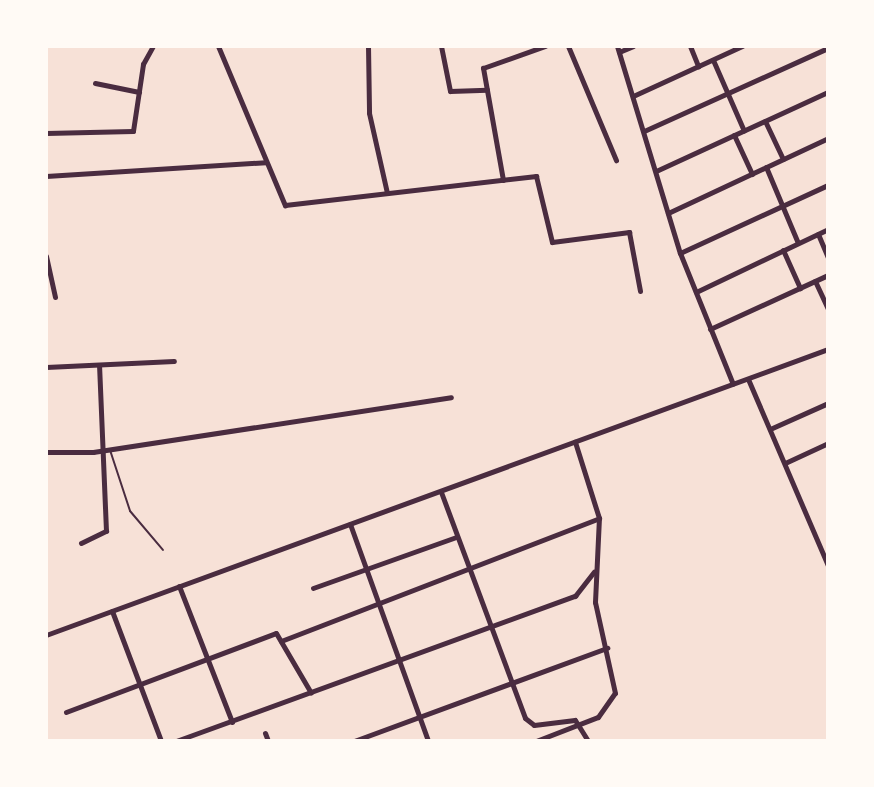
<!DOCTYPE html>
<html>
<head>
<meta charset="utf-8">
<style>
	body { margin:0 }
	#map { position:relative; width:874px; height:787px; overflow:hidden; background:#f7e1d7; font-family:Karla,sans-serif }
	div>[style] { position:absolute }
	.service>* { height:2px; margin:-1px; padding:0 1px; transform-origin:1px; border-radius:1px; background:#4a2c40 }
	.minor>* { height:5px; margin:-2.5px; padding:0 2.5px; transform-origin:2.5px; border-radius:2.5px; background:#4a2c40 }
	span { translate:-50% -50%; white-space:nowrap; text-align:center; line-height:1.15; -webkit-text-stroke:6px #fffaf5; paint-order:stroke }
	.frame { position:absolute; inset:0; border:48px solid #fffaf5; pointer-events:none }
</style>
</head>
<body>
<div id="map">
	<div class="service">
		<i style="left:110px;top:450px;width:64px;rotate:71.8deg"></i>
		<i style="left:130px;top:511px;width:51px;rotate:49.8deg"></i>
	</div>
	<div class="minor">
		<i style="left:218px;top:46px;width:173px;rotate:67.2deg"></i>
		<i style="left:285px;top:205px;width:253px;rotate:-6.6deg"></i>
		<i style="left:536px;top:176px;width:68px;rotate:76.4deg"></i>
		<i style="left:552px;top:242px;width:78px;rotate:-7.4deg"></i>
		<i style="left:629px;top:232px;width:60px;rotate:79.4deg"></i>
		<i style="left:368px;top:46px;width:67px;rotate:89.1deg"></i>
		<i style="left:369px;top:113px;width:82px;rotate:77.3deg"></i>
		<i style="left:441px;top:46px;width:46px;rotate:78.7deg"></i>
		<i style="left:450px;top:91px;width:37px;rotate:-2deg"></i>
		<i style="left:568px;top:46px;width:124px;rotate:67.2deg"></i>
		<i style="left:617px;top:46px;width:216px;rotate:73.1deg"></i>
		<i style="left:680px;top:253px;width:141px;rotate:68deg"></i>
		<i style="left:690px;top:46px;width:22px;rotate:68deg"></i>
		<i style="left:619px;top:52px;width:15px;rotate:-23deg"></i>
		<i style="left:713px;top:60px;width:77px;rotate:66.4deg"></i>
		<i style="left:95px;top:83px;width:45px;rotate:11.6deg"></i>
		<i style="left:633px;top:96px;width:120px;rotate:-24.6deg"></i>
		<i style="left:765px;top:121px;width:42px;rotate:64.7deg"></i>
		<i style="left:644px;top:131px;width:202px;rotate:-24.3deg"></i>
		<i style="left:46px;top:133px;width:87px;rotate:-1.3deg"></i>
		<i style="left:133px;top:131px;width:68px;rotate:-81.5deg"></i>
		<i style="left:143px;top:64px;width:21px;rotate:-61deg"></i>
		<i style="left:734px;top:135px;width:43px;rotate:65.2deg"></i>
		<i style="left:766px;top:167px;width:82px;rotate:67.2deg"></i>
		<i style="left:656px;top:171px;width:189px;rotate:-24.7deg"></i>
		<i style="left:46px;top:176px;width:220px;rotate:-3.6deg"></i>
		<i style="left:503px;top:180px;width:114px;rotate:-100.1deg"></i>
		<i style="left:483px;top:68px;width:66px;rotate:-19.5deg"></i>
		<i style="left:668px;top:213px;width:177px;rotate:-25.1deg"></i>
		<i style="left:818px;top:234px;width:26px;rotate:67deg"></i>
		<i style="left:783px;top:250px;width:42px;rotate:65.9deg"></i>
		<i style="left:680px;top:253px;width:163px;rotate:-24.7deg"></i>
		<i style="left:46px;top:256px;width:42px;rotate:77.6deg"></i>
		<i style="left:815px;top:281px;width:31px;rotate:65deg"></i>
		<i style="left:696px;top:292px;width:146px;rotate:-25.5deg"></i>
		<i style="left:710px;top:329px;width:130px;rotate:-24.6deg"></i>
		<i style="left:46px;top:367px;width:128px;rotate:-2.7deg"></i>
		<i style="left:748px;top:379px;width:203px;rotate:66.8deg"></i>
		<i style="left:770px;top:429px;width:64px;rotate:-24.1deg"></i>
		<i style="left:46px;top:452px;width:47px"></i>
		<i style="left:93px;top:452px;width:362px;rotate:-8.7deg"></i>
		<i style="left:785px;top:463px;width:47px;rotate:-24.9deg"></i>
		<i style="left:441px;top:492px;width:241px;rotate:69.6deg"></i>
		<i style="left:525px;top:718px;width:11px;rotate:38deg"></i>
		<i style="left:534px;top:725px;width:41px;rotate:-7deg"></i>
		<i style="left:575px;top:720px;width:25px;rotate:58deg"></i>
		<i style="left:350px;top:524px;width:231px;rotate:70.2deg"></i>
		<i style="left:81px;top:543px;width:28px;rotate:-26deg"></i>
		<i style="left:106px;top:531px;width:166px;rotate:-92.4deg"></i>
		<i style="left:179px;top:586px;width:146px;rotate:68.7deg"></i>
		<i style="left:313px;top:588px;width:152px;rotate:-19.6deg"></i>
		<i style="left:112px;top:611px;width:139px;rotate:69.3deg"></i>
		<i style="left:46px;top:635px;width:833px;rotate:-20.09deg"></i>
		<i style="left:281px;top:641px;width:341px;rotate:-21.1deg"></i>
		<i style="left:66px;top:712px;width:224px;rotate:-20.6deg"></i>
		<i style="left:276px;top:633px;width:69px;rotate:59.7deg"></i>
		<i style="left:265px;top:733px;width:9px;rotate:69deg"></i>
		<i style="left:176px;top:741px;width:425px;rotate:-20deg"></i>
		<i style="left:575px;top:596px;width:31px;rotate:-52deg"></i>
		<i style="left:354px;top:741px;width:270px;rotate:-20.2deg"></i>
		<i style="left:536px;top:741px;width:66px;rotate:-21.2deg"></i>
		<i style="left:598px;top:717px;width:29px;rotate:-55deg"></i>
		<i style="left:615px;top:693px;width:93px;rotate:-102.4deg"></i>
		<i style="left:595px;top:602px;width:84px;rotate:-87.3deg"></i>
		<i style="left:599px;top:518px;width:80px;rotate:-107.5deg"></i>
	</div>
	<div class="frame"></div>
</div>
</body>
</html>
